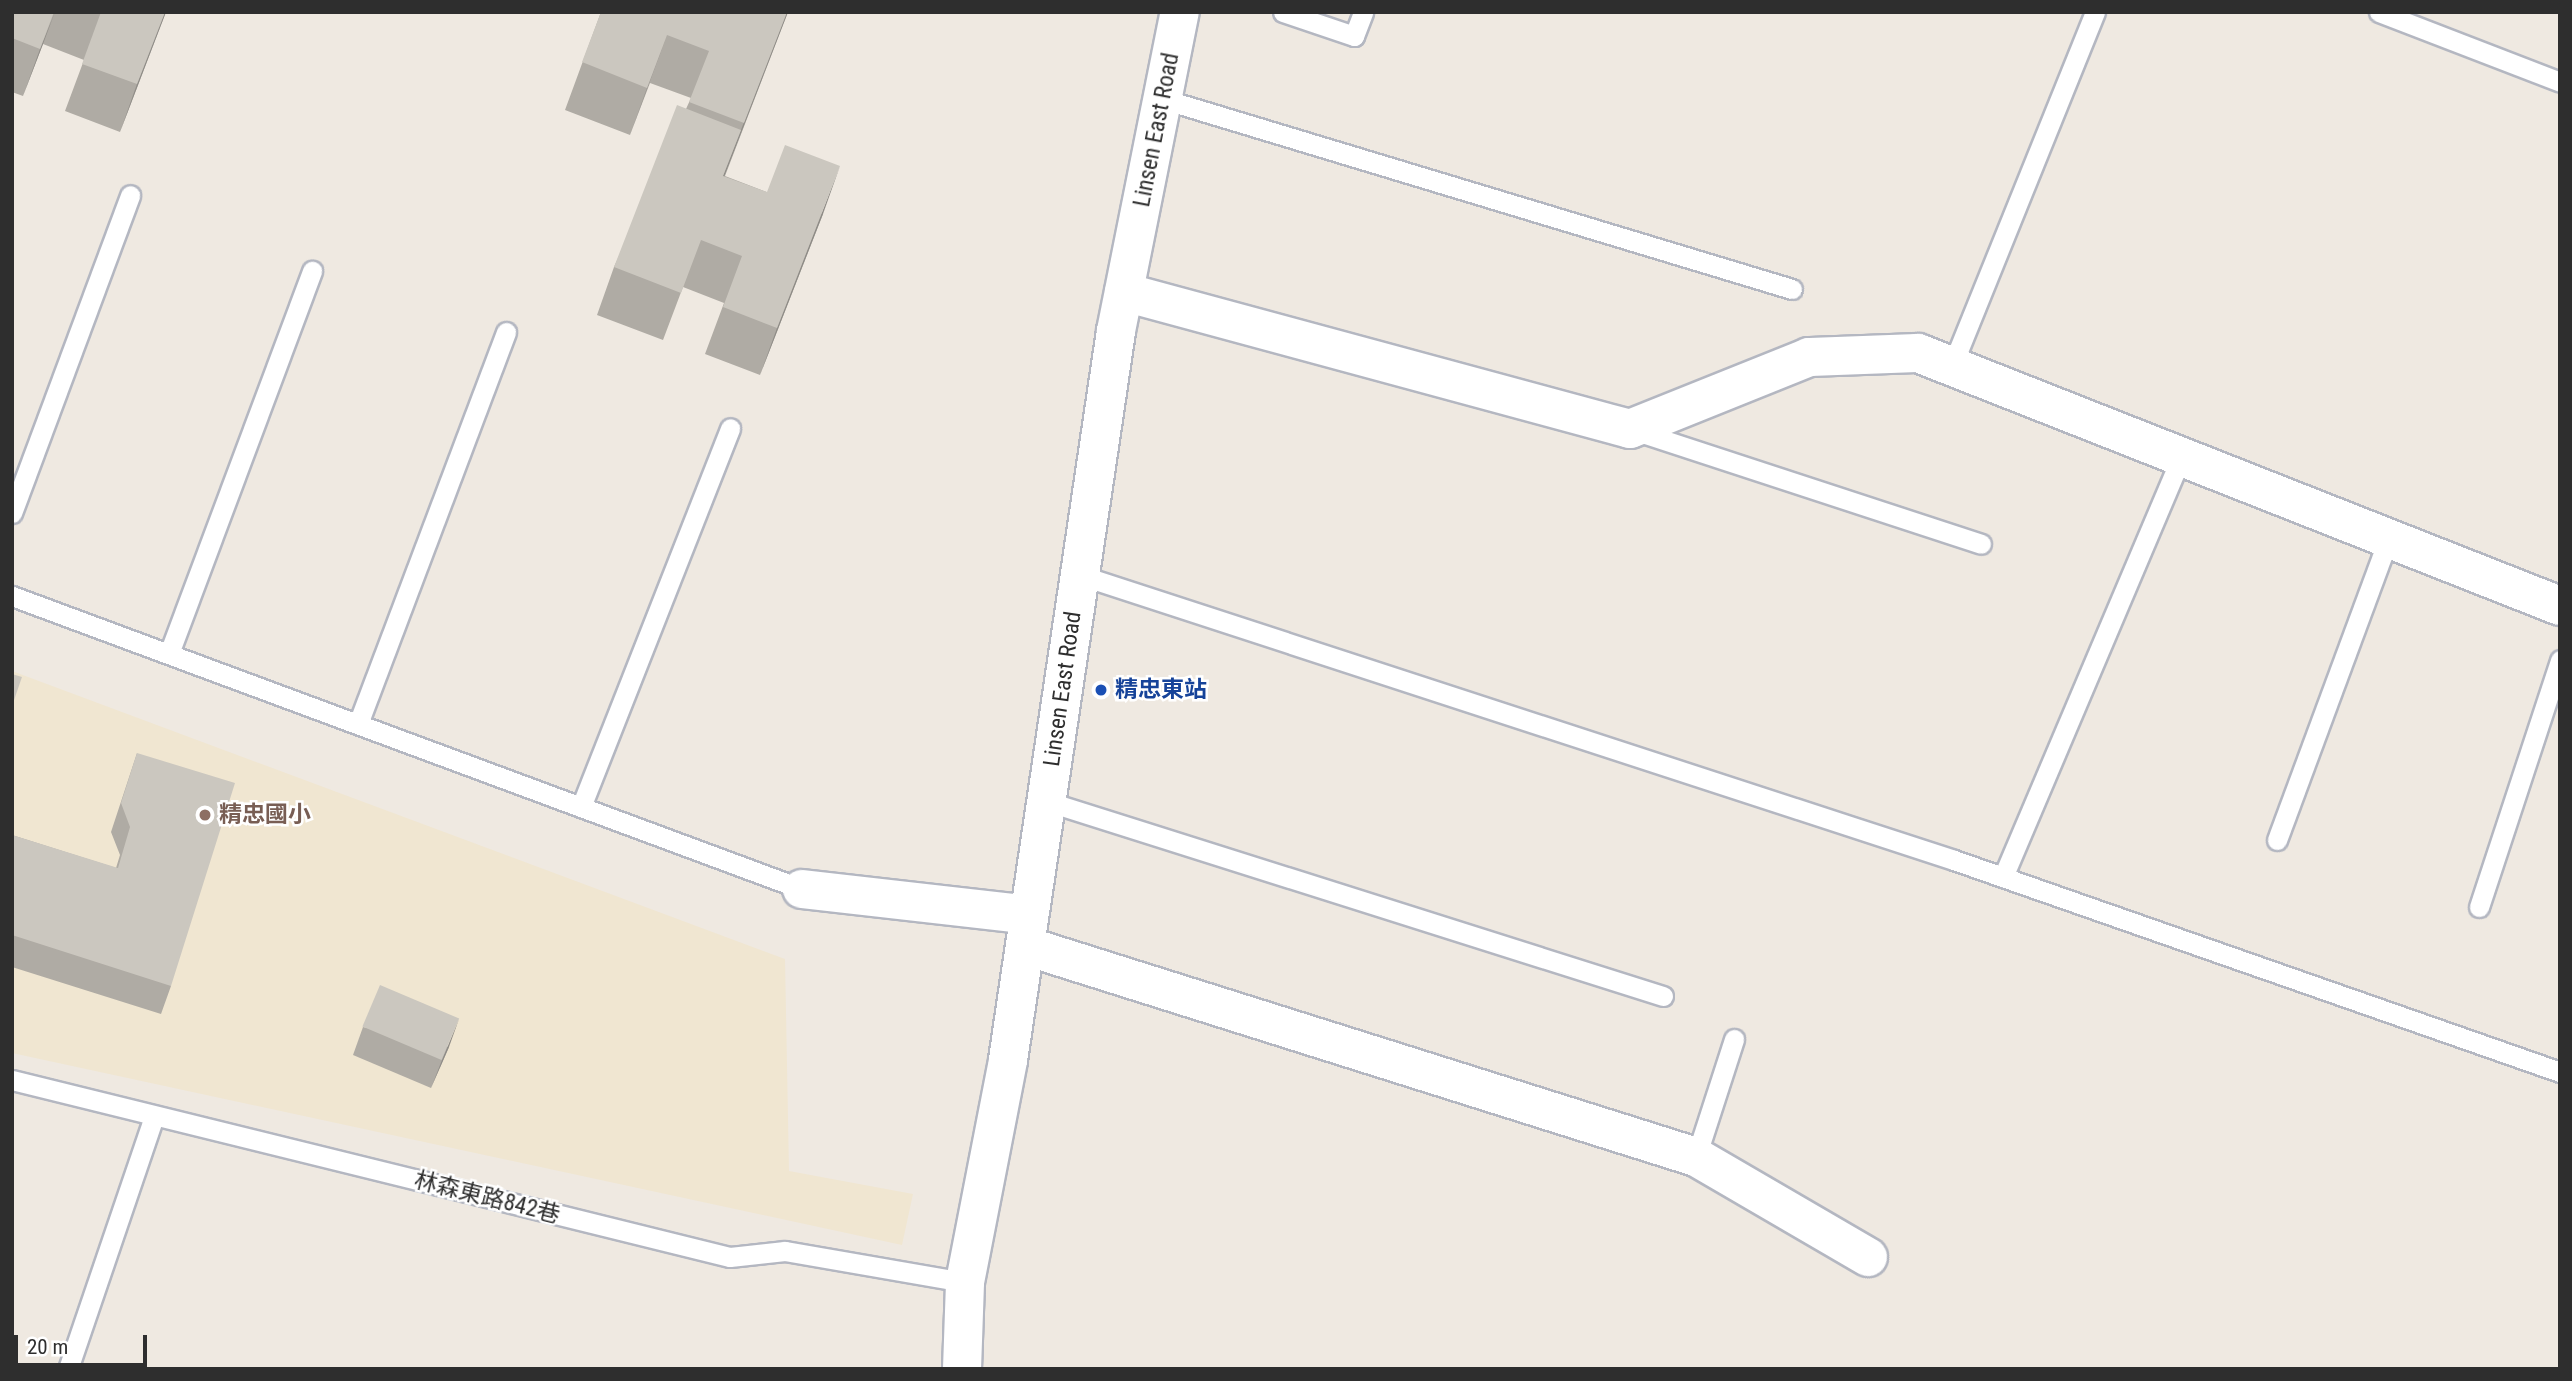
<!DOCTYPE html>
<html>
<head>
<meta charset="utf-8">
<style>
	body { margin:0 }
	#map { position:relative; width:2572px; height:1381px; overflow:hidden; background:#efe9e1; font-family:"Roboto Condensed","Noto Sans TC",sans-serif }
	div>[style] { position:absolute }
	.education>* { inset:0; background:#f0e6d1 }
	.roads { filter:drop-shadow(2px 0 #b4b7c1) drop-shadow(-2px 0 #b4b7c1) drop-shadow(0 2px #b4b7c1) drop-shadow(0 -2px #b4b7c1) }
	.lane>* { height:19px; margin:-9.5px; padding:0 9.5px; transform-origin:9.5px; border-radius:9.5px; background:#fff }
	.street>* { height:38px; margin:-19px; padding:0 19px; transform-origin:19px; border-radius:19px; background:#fff }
	.secondary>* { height:38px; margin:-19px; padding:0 19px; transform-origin:19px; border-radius:19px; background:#fff }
	.wall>* { inset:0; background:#afaba4 }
	.shaded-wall>* { inset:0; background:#8e8b86 }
	.building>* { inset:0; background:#cbc7bf; transform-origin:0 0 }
	.dots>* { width:19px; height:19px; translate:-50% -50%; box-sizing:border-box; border:4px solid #fff; border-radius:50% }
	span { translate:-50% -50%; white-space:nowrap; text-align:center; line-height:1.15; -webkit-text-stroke:5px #fff; paint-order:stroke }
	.street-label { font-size:23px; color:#2e2e2e }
	.transit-label { font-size:23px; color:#164399; font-weight:700 }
	.left { translate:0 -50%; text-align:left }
	.education-label { font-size:23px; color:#785e54; font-weight:700 }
	.frame { position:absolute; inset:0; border:14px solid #2e2e2e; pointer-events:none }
	.scale { position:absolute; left:14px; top:1335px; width:133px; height:32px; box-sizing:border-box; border:4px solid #2e2e2e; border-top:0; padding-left:9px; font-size:21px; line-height:24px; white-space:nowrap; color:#2e2e2e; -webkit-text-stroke:5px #fff; paint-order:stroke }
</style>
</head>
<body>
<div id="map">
	<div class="education">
		<i style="clip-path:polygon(12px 671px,785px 959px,789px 1171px,913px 1194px,902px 1245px,12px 1053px)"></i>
	</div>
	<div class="roads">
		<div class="lane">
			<i style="left:1283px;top:12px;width:75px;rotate:18.7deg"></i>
			<i style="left:1354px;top:36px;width:26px;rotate:-69deg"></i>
			<i style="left:2379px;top:12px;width:194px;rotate:21.1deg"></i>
			<i style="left:1163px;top:99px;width:657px;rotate:16.81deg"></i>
			<i style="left:1952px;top:366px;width:382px;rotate:-68deg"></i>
			<i style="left:1633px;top:430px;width:366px;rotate:18.1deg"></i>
			<i style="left:12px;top:513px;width:339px;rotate:-69.6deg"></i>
			<i style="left:1080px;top:575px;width:919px;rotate:18.06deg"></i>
			<i style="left:1954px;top:860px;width:642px;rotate:19.28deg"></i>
			<i style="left:12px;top:596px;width:843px;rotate:20.35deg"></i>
			<i style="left:170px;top:651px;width:406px;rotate:-69.5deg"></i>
			<i style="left:358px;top:724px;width:419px;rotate:-69.3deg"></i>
			<i style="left:1046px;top:801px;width:647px;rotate:17.54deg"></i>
			<i style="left:581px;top:807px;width:407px;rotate:-68.5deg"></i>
			<i style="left:2277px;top:840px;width:322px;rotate:-69.7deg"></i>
			<i style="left:2003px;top:877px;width:456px;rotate:-67deg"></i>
			<i style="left:2479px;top:907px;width:260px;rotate:-71.8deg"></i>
			<i style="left:12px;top:1080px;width:739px;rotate:13.85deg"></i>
			<i style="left:730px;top:1257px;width:55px;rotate:-6.2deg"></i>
			<i style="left:785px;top:1251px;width:183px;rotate:9.8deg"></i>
			<i style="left:1696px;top:1157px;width:124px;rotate:-72.1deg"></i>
			<i style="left:68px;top:1369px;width:267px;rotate:-71.2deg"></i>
		</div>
		<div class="street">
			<i style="left:1124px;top:292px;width:524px;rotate:15.15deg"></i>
			<i style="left:1630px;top:429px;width:193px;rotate:-21.9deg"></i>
			<i style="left:1809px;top:357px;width:109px;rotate:-2.1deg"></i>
			<i style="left:1918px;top:353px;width:690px;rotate:21.51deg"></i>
			<i style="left:802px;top:889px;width:228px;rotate:6.5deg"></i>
			<i style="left:1026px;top:946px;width:702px;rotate:17.48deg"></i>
			<i style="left:1696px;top:1157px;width:199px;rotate:30.2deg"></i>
		</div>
		<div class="secondary">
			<i style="left:962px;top:1369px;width:87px;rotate:-88deg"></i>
			<i style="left:965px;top:1282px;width:226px;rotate:-79deg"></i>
			<i style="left:1008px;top:1060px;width:737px;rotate:-81.57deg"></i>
			<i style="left:1116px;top:331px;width:325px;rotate:-78.7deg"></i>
		</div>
	</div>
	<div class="wall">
		<i style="clip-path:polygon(12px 12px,166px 12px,120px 132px,65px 111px,84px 60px,43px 44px,23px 96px,12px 92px)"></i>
		<i style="clip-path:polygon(601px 12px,788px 12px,725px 176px,823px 214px,760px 375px,705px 354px,724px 303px,683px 287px,663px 340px,597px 315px,614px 267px,691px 98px,650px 83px,630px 135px,565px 110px)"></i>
		<i style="clip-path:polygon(137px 753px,171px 986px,161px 1014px,12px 967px,12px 835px,116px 868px,120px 855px,111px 832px)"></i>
		<i style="clip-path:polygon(363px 1027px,449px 1047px,431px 1088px,353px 1055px)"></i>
	</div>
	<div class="shaded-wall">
		<i style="clip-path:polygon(55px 12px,43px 44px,23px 96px,40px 49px)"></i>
		<i style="clip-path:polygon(165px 12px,166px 12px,120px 132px,137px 84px)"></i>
		<i style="clip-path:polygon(787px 12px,788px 12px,724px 177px,723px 176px)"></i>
		<i style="clip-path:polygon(667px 35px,630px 135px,647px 88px)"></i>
		<i style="clip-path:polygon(840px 166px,823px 214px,760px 375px,777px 328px)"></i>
		<i style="clip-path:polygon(459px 1019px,449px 1047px,431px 1088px,442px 1060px)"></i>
	</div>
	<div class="building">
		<i style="clip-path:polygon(12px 12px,54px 12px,40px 49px,12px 38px)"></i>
		<i style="clip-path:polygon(101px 12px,165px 12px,137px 84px,82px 64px)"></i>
		<i style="clip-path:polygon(601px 12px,787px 12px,744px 123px,689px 102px,709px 51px,667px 35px,647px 88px,582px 62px)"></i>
		<i style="clip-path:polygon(677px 105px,741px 130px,723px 176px,767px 192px,785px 145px,840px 166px,777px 328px,723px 307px,742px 256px,701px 240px,681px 293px,614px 267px)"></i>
		<i style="clip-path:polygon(12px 674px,22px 677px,12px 706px)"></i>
		<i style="clip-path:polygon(137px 753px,235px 783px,171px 986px,12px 935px,12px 835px,118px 868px,130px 827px,121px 803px)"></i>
		<i style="left:380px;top:985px;width:86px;height:45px;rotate:23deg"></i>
	</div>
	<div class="dots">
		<i style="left:1101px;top:690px;background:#1a4fb4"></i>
		<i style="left:205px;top:815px;background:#8d6e63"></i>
	</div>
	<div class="street-label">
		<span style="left:1157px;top:130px;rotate:-79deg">Linsen East Road</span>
		<span style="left:1063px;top:689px;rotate:-82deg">Linsen East Road</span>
		<span style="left:487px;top:1198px;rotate:14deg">林森東路842巷</span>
	</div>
	<div class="transit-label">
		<span class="left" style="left:1115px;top:690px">精忠東站</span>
	</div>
	<div class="education-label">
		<span class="left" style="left:219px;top:815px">精忠國小</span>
	</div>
	<div class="frame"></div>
	<div class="scale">20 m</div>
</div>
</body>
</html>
